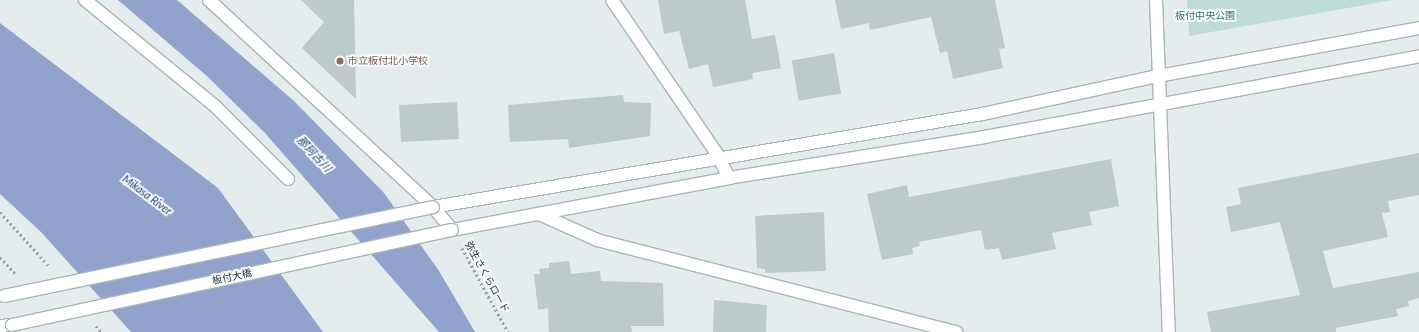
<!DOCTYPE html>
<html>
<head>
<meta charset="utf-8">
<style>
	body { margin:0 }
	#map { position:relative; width:1419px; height:332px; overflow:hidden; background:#e5eced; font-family:Lato,"Noto Sans JP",sans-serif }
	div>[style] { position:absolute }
	.green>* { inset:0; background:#bfdcd8 }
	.water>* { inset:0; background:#91a2cd }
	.building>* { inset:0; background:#bdc9cb; transform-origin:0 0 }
	.path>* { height:2.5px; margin-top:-1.25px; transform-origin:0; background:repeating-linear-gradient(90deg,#88a4ae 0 2px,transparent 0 5px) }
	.roads { filter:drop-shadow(1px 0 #abb5b8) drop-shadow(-1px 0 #abb5b8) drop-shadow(0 1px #abb5b8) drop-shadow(0 -1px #abb5b8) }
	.minor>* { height:12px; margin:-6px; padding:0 6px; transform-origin:6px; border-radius:6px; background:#fff }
	.bridges { filter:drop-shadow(1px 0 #abb5b8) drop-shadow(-1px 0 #abb5b8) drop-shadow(0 1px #abb5b8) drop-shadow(0 -1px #abb5b8) }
	.minor-bridge>* { height:12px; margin:-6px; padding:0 6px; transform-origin:6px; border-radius:6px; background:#fff }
	.dots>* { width:11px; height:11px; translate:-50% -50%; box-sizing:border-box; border:2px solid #f5f9f9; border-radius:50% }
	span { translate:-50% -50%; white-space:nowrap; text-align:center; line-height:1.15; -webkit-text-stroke:4px #f5f9f9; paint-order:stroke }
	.park-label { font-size:10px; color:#32726f }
	.education-label { font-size:10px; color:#785e54 }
	.left { translate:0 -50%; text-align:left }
	.street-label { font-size:10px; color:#25363e }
	.water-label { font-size:11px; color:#233975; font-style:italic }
</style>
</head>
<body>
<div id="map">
	<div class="green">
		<i style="clip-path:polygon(1187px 0,1393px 0,1189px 36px)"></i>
	</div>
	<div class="water">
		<i style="clip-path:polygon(118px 0,177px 0,294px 101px,384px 193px,439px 271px,475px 332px,439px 332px,265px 133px,208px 77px)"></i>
		<i style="clip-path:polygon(0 23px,218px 188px,323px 332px,131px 332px,41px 232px,0 194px)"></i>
	</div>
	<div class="building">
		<i style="clip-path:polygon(301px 0,354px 0,356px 99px,302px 48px,324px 22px)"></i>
		<i style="clip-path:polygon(658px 0,745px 0,752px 39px,775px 35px,781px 68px,752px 73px,753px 79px,713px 87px,708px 64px,689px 69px,679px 31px,664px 34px)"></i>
		<i style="clip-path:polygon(835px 0,995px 0,1005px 48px,999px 49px,1003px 68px,953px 79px,947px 51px,940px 53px,931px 17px,870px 30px,869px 23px,841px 29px)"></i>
		<i style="left:834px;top:53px;width:41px;height:43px;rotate:80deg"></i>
		<i style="clip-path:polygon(623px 95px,624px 102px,651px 103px,650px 136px,569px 148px,568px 139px,510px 142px,508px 105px)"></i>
		<i style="left:457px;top:102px;width:37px;height:58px;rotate:87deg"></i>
		<i style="clip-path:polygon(1419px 153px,1419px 195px,1388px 201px,1390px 212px,1382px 213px,1388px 237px,1323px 251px,1333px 288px,1419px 272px,1419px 298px,1408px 301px,1409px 306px,1396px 309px,1398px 316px,1336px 328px,1336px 332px,1211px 332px,1207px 312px,1300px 295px,1280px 222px,1231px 232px,1226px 207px,1241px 204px,1238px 188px)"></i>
		<i style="clip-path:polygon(1111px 159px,1119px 206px,1089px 212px,1092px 225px,1052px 233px,1056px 249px,1002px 260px,999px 248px,985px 250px,981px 230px,919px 242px,920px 246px,912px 248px,913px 254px,882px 260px,867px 194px,907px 185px,909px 197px)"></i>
		<i style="clip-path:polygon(824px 212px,826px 271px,765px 273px,765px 269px,757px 268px,755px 216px)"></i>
		<i style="clip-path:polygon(569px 261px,571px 274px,600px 271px,601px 281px,663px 283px,664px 326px,631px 326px,632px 332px,549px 332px,548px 308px,538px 310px,534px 274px,540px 274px,539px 269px,549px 268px,549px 263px)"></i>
		<i style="clip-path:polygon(714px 300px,767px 305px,766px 332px,713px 332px)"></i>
	</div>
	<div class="path">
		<i style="left:0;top:212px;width:74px;rotate:47.7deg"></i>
		<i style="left:462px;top:248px;width:96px;rotate:61.3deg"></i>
		<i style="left:0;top:257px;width:23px;rotate:47deg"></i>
		<i style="left:96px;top:326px;width:8px;rotate:50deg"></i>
	</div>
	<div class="roads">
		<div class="minor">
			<i style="left:85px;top:0;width:169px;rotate:39.2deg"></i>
			<i style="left:216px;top:107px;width:102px;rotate:45deg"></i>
			<i style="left:209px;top:0;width:305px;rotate:42.7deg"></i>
			<i style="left:433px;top:207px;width:30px;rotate:50deg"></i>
			<i style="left:452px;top:230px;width:282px;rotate:-10.6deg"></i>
			<i style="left:729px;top:178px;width:258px;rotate:-9.1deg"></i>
			<i style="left:984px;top:137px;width:442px;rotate:-10.5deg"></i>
			<i style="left:612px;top:0;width:190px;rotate:55.7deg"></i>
			<i style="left:719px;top:157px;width:23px;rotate:65deg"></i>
			<i style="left:1156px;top:0;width:332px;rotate:87.8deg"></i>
			<i style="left:433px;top:207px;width:557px;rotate:-9.61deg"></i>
			<i style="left:982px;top:114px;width:180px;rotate:-12.2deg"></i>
			<i style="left:1158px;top:76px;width:265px;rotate:-10.4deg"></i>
			<i style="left:539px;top:214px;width:64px;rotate:24.1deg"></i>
			<i style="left:597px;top:240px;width:371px;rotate:14.4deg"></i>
			<i style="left:0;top:326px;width:12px;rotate:-5deg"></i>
		</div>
	</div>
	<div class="bridges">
		<div class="minor-bridge">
			<i style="left:4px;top:296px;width:438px;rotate:-11.7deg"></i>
			<i style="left:12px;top:325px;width:450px;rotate:-12.2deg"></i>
		</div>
	</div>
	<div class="dots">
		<i style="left:340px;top:61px;background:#8d6e63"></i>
	</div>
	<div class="park-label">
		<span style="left:1205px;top:16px">板付中央公園</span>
	</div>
	<div class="education-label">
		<span class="left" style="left:348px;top:61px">市立板付北小学校</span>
	</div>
	<div class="street-label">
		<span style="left:232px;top:277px;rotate:-12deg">板付大橋</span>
		<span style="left:487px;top:277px;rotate:61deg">弥生さくらロード</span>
	</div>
	<div class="water-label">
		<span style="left:314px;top:154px;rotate:47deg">那珂古川</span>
		<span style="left:147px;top:195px;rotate:37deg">Mikasa River</span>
	</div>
</div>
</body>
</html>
